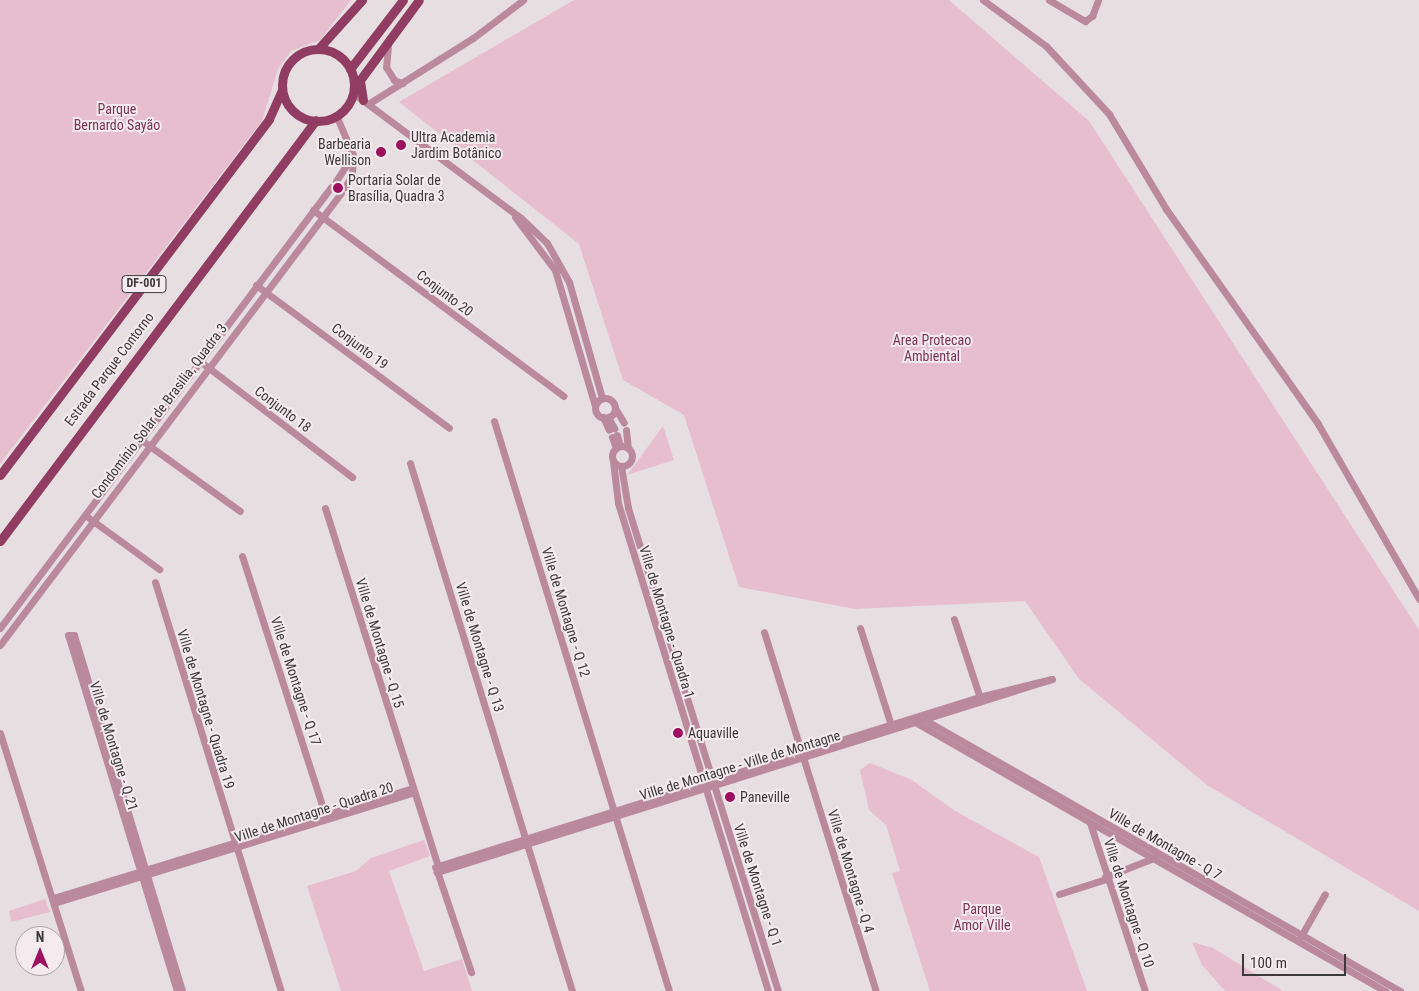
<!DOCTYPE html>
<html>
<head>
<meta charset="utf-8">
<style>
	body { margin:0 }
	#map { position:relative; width:1419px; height:991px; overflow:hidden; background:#e7dee1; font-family:"Roboto Condensed",sans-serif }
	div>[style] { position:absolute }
	.green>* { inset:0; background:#e7becd }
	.minor>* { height:7px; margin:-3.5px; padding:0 3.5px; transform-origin:3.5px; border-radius:3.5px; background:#ba8a9c }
	.minor>.ring { margin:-3.5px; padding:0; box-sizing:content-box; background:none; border:7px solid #ba8a9c; border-radius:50% }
	.major>* { height:9px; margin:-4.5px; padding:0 4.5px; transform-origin:4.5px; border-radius:4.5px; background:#913d63 }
	.major>.ring { margin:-4.5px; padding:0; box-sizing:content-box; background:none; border:9px solid #913d63; border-radius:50% }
	.dots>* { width:14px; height:14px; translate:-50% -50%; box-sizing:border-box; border:2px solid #f5ebef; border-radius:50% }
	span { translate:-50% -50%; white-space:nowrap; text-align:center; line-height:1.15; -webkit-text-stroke:4px #f5ebef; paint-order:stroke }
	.shield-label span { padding:1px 4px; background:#f5ebef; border:1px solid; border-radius:4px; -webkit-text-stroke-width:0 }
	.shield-label { font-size:12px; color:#3c393a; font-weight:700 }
	.park-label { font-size:14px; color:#7f3356 }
	.poi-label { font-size:14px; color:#3c393a }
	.left { translate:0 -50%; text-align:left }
	.right { translate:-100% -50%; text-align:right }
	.street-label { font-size:14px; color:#3c393a }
	.north { position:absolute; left:15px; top:926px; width:50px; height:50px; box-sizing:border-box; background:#f5ebef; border:1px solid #aba4a7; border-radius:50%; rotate:0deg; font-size:14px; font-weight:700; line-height:20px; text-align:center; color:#3c393a }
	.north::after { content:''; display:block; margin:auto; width:18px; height:22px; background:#9c105f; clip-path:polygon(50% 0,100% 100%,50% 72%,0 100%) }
	.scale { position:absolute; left:1242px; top:954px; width:104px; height:22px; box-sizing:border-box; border:2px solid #3c393a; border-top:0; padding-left:6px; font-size:15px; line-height:18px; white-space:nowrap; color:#3c393a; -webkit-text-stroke:4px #f5ebef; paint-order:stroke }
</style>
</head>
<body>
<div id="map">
	<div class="green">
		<i style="clip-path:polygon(0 0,351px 0,320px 40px,291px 51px,278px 69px,262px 121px,0 464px)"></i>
		<i style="clip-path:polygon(574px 0,949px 0,1089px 121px,1419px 630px,1419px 911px,1207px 785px,1079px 679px,1025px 601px,855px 609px,739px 587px,684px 415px,623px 380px,579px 244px,399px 102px)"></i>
		<i style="clip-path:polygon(663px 426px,674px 460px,627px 475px,639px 459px)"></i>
		<i style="clip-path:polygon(870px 763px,912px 780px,955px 811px,1039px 857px,1087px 991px,930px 991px,892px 873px,900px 871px,886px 825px,869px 810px,860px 770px)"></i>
		<i style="clip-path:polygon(424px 840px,430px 856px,389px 871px,424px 971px,462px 959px,472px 991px,341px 991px,307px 886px,356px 871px,371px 858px)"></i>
		<i style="clip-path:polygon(45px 899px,50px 912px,11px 922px,9px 911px)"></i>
		<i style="clip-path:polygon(1192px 942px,1213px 948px,1283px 991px,1225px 991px,1202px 965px)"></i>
	</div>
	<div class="minor">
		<i style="left:983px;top:0;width:78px;rotate:36.1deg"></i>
		<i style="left:1046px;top:46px;width:93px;rotate:47.2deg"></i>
		<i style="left:1109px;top:114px;width:111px;rotate:59deg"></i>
		<i style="left:1166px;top:209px;width:263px;rotate:54.7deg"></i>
		<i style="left:1318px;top:424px;width:202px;rotate:60deg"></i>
		<i style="left:1049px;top:0;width:42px;rotate:30.3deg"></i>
		<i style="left:1085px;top:21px;width:9px;rotate:-36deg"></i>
		<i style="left:1092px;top:16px;width:17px;rotate:-69deg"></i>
		<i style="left:388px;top:46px;width:21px;rotate:95deg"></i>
		<i style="left:386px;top:67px;width:15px;rotate:58deg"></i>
		<i style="left:394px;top:80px;width:9px;rotate:21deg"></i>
		<i style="left:353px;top:93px;width:209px;rotate:36.7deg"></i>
		<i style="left:521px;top:218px;width:36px;rotate:44deg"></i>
		<i style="left:547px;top:243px;width:45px;rotate:60.6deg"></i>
		<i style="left:569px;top:282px;width:121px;rotate:74.1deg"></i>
		<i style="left:368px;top:104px;width:124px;rotate:-32.2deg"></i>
		<i style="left:473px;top:38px;width:63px;rotate:-37.2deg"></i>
		<i style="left:336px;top:115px;width:43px;rotate:67deg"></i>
		<i style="left:353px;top:155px;width:20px;rotate:93deg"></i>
		<i style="left:352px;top:175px;width:14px;rotate:120deg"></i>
		<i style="left:336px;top:181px;width:31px;rotate:-57deg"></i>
		<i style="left:313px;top:210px;width:312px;rotate:36.6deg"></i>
		<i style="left:515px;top:217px;width:66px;rotate:53deg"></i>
		<i style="left:555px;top:270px;width:142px;rotate:73.6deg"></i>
		<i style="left:256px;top:285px;width:240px;rotate:36.5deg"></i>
		<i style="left:205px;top:365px;width:185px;rotate:37.3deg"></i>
		<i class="ring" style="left:595px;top:398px;width:13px;height:13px"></i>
		<i style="left:615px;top:408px;width:17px;rotate:59deg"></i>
		<i style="left:603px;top:417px;width:14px;rotate:65deg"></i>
		<i style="left:608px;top:417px;width:13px;rotate:61deg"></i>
		<i style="left:494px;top:421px;width:596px;rotate:72.93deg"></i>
		<i style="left:626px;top:430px;width:18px;rotate:84deg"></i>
		<i style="left:617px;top:435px;width:11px;rotate:75deg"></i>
		<i style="left:612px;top:437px;width:12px;rotate:70deg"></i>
		<i style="left:140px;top:439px;width:123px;rotate:35.8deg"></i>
		<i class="ring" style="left:612px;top:446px;width:13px;height:13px"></i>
		<i style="left:613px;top:461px;width:42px;rotate:83.2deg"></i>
		<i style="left:618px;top:503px;width:511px;rotate:72.91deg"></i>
		<i style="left:410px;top:463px;width:552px;rotate:72.94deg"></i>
		<i style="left:621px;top:466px;width:43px;rotate:80.5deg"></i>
		<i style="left:628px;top:508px;width:506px;rotate:72.75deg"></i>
		<i style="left:325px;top:508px;width:379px;rotate:72.5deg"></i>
		<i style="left:89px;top:518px;width:87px;rotate:36.1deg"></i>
		<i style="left:242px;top:556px;width:274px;rotate:72.2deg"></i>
		<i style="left:155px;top:582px;width:428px;rotate:72.9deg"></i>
		<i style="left:954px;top:619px;width:86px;rotate:71.8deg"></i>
		<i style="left:0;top:628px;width:551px;rotate:-53.11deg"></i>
		<i style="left:860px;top:628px;width:105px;rotate:72.3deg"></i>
		<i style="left:764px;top:632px;width:376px;rotate:72.7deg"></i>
		<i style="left:0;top:645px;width:566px;rotate:-52.97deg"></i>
		<i style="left:925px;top:720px;width:547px;rotate:29.71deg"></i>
		<i style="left:915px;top:722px;width:542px;rotate:29.78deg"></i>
		<i style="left:0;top:733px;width:270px;rotate:72.6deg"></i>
		<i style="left:1090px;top:823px;width:177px;rotate:71.9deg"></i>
		<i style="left:435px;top:867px;width:570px;rotate:-17.35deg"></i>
		<i style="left:979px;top:697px;width:75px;rotate:-13.9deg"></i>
		<i style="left:1052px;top:679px;width:645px;rotate:162.58deg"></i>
		<i style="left:436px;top:868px;width:110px;rotate:71.4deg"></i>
		<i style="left:1105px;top:877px;width:53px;rotate:-21.2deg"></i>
		<i style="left:1059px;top:894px;width:49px;rotate:-17.7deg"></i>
		<i style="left:53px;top:898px;width:376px;rotate:-17deg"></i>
		<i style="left:54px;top:903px;width:377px;rotate:-17.1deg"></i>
		<i style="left:1301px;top:936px;width:48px;rotate:-60.3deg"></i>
		<i style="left:177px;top:991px;width:372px;rotate:-107deg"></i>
		<i style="left:68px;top:635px;width:6px"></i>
		<i style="left:74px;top:635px;width:372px;rotate:73.1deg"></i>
	</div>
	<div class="major">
		<i style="left:318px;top:49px;width:66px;rotate:-48.1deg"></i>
		<i class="ring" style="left:282px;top:49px;width:63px;height:63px"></i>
		<i style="left:350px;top:69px;width:87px;rotate:-52.5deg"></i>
		<i style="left:363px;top:100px;width:20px;rotate:-99deg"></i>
		<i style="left:360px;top:80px;width:99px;rotate:-53.6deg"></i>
		<i style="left:0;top:475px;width:446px;rotate:-52.9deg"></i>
		<i style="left:269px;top:119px;width:32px;rotate:-66deg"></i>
		<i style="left:0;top:541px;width:526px;rotate:-53.11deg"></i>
	</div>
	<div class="dots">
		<i style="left:401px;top:145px;background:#9c105f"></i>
		<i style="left:381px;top:152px;background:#9c105f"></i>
		<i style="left:338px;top:188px;background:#9c105f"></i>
		<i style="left:678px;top:733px;background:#9c105f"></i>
		<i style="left:730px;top:797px;background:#9c105f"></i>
	</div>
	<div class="shield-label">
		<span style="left:144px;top:284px">DF-001</span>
	</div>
	<div class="park-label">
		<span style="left:117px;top:117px">Parque<br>Bernardo Sayão</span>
		<span style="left:932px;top:348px">Area Protecao<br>Ambiental</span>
		<span style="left:982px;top:917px">Parque<br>Amor Ville</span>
	</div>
	<div class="poi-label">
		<span class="left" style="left:411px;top:145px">Ultra Academia<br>Jardim Botânico</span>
		<span class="right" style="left:371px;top:152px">Barbearia<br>Wellison</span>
		<span class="left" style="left:348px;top:188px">Portaria Solar de<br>Brasília, Quadra 3</span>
		<span class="left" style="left:688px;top:733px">Aquaville</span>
		<span class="left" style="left:740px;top:797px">Paneville</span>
	</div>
	<div class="street-label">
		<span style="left:445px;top:293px;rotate:37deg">Conjunto 20</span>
		<span style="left:360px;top:346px;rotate:37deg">Conjunto 19</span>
		<span style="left:109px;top:369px;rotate:-53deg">Estrada Parque Contorno</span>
		<span style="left:283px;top:409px;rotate:37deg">Conjunto 18</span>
		<span style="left:159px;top:411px;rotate:-53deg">Condomínio Solar de Brasilia, Quadra 3</span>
		<span style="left:566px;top:612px;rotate:73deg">Ville de Montagne - Q 12</span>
		<span style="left:667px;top:622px;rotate:73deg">Ville de Montagne - Quadra 1</span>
		<span style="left:380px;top:643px;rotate:73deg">Ville de Montagne - Q 15</span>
		<span style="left:480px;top:647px;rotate:73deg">Ville de Montagne - Q 13</span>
		<span style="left:296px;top:681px;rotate:72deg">Ville de Montagne - Q 17</span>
		<span style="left:206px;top:709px;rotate:73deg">Ville de Montagne - Quadra 19</span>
		<span style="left:114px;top:746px;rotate:73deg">Ville de Montagne - Q 21</span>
		<span style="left:740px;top:765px;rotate:-17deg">Ville de Montagne - Ville de Montagne</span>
		<span style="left:314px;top:812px;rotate:-18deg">Ville de Montagne - Quadra 20</span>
		<span style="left:1165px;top:844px;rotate:30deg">Ville de Montagne - Q 7</span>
		<span style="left:851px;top:871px;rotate:73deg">Ville de Montagne - Q 4</span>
		<span style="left:758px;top:885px;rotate:72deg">Ville de Montagne - Q 1</span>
		<span style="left:1129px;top:903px;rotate:72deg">Ville de Montagne - Q 10</span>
	</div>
	<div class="north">N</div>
	<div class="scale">100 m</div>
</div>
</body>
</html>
